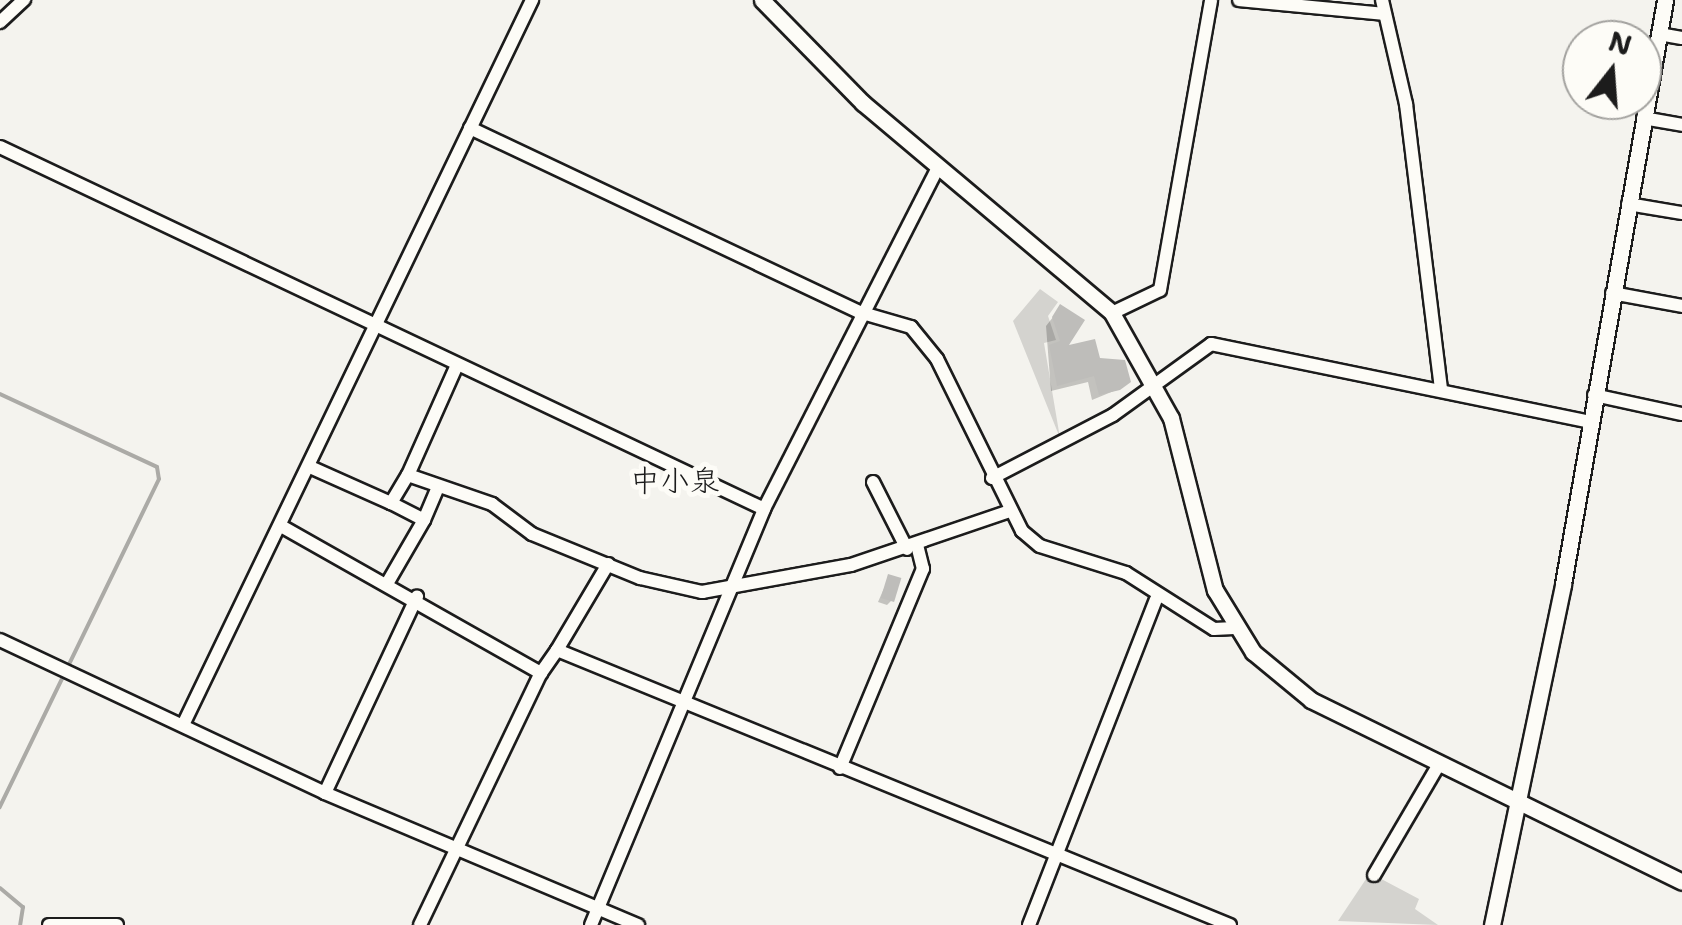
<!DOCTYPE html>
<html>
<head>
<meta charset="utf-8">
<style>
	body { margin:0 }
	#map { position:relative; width:1682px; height:925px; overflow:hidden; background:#f4f3ee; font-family:"Shantell Sans","Klee One",sans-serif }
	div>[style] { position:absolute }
	.green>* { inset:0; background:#d4d3cf }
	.shadow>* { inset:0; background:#0003 }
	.stream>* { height:4px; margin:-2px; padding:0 2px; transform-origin:2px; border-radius:2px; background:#abaaa6 }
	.building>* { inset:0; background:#bebdba; transform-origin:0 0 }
	.roads { filter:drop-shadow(2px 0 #1c1c1c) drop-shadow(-2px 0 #1c1c1c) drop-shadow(0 2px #1c1c1c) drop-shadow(0 -2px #1c1c1c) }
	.minor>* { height:12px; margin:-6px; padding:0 6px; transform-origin:6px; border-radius:6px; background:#fdfcf7 }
	.tertiary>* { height:15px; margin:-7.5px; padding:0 7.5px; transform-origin:7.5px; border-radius:7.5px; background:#fdfcf7 }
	span { translate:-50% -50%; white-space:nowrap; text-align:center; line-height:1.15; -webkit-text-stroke:10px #fdfcf7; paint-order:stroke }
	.neighbourhood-label { font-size:30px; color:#1c1c1c }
	.north { position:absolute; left:1562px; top:20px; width:100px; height:100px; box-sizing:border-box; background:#fdfcf7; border:2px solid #a3a29f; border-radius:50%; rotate:17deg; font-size:28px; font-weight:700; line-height:40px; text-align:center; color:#1c1c1c }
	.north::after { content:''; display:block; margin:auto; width:35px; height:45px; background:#1c1c1c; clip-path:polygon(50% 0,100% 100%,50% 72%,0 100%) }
</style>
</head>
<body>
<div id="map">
	<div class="green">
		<i style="clip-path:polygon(1040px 289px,1058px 302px,1048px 316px,1056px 340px,1044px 343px,1060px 438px,1013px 321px)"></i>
		<i style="clip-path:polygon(1370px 873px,1419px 899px,1415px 909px,1438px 925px,1338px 921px)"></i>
	</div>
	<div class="shadow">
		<i style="clip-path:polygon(1061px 307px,1063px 349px,1098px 361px,1121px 388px,1092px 400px,1088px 382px,1051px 391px,1046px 326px)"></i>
		<i style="clip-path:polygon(889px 577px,891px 601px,887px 605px,878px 602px)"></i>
	</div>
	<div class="stream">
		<i style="left:0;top:394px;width:173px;rotate:24.9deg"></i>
		<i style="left:157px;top:467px;width:12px;rotate:81deg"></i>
		<i style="left:159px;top:479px;width:365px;rotate:115.9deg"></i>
		<i style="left:0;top:888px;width:30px;rotate:40deg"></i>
		<i style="left:23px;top:907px;width:18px;rotate:99deg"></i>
	</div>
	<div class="building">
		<i style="clip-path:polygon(1060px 304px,1085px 320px,1069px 345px,1095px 339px,1100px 358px,1125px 360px,1131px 382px,1120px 390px,1099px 395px,1094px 376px,1057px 386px,1049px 345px,1060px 341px,1052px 317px)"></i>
		<i style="left:888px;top:574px;width:14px;height:25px;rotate:17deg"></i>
	</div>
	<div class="roads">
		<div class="minor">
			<i style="left:1239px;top:0;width:146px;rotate:5.5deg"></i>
			<i style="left:1382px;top:0;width:107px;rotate:77deg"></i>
			<i style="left:1406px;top:104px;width:287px;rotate:83deg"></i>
			<i style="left:0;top:22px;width:33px;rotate:-43deg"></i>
			<i style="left:1659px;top:34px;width:23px;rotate:10deg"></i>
			<i style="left:1643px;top:118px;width:40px;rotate:10deg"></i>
			<i style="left:470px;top:128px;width:430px;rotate:25.3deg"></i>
			<i style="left:859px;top:312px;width:54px;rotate:16.1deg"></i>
			<i style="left:911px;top:327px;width:41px;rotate:50.9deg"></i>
			<i style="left:937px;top:359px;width:192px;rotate:63.7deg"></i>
			<i style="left:1022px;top:531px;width:23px;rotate:40deg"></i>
			<i style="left:1040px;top:546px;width:90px;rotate:17.4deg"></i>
			<i style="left:1126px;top:573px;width:104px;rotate:32.5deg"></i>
			<i style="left:1214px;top:629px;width:20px;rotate:-3deg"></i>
			<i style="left:0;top:147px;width:845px;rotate:25.35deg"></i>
			<i style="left:1628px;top:204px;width:55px;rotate:9.5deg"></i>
			<i style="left:1612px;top:293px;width:71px;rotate:10.5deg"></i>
			<i style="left:1112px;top:313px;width:53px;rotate:-25.6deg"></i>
			<i style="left:1160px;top:290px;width:294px;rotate:-80deg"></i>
			<i style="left:1594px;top:395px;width:90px;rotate:12.2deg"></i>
			<i style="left:310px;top:467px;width:89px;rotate:24deg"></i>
			<i style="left:391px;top:503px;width:33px;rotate:-59deg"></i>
			<i style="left:408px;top:475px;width:89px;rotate:19deg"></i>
			<i style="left:492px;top:504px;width:50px;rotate:36.9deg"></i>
			<i style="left:532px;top:534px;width:117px;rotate:22.2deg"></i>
			<i style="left:640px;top:578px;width:64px;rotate:12.7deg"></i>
			<i style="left:702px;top:592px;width:151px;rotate:-10.3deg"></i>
			<i style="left:851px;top:565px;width:165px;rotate:-18.8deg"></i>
			<i style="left:408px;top:475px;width:118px;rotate:-66deg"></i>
			<i style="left:992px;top:478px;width:136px;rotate:-27.5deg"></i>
			<i style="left:1113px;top:415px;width:121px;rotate:-35.9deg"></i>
			<i style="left:1211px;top:344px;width:387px;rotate:11.6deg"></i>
			<i style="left:873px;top:482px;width:75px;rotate:63.1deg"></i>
			<i style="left:391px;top:503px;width:37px;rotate:27deg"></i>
			<i style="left:424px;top:520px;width:33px;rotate:-67deg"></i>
			<i style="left:281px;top:526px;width:299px;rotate:29.5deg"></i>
			<i style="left:541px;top:673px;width:28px;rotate:-55deg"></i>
			<i style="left:557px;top:650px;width:727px;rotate:22.23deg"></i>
			<i style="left:388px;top:582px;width:72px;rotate:-59.9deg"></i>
			<i style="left:0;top:640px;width:359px;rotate:25.2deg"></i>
			<i style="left:325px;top:793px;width:340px;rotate:22.9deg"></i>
			<i style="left:557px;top:650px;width:100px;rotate:-59.3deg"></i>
			<i style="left:183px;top:725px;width:805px;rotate:-64.29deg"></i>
			<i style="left:840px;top:768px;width:216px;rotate:-67.4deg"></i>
			<i style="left:923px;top:569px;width:25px;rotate:-104deg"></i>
			<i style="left:325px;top:793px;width:217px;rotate:-64.9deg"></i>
			<i style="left:1374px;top:875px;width:129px;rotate:-59.6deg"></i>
			<i style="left:49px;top:925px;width:68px"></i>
			<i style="left:420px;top:925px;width:280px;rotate:-64.4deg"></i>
			<i style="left:591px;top:925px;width:451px;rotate:-67.4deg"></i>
			<i style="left:764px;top:509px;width:383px;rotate:-63deg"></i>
			<i style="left:1029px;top:925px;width:349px;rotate:-68.7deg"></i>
		</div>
		<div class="tertiary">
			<i style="left:762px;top:0;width:144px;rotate:45.6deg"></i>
			<i style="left:863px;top:103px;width:326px;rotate:40.1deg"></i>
			<i style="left:1112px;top:313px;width:120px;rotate:60.7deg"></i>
			<i style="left:1171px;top:418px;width:178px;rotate:75.7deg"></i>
			<i style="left:1215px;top:590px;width:73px;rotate:58.5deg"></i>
			<i style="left:1253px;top:652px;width:75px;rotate:39.6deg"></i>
			<i style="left:1311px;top:700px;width:413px;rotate:26.1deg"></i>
			<i style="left:1492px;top:925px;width:348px;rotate:-78.2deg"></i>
			<i style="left:1563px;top:584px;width:593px;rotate:-80.09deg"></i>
		</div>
	</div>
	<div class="neighbourhood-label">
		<span style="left:675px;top:481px">中小泉</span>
	</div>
	<div class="north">N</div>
</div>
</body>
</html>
